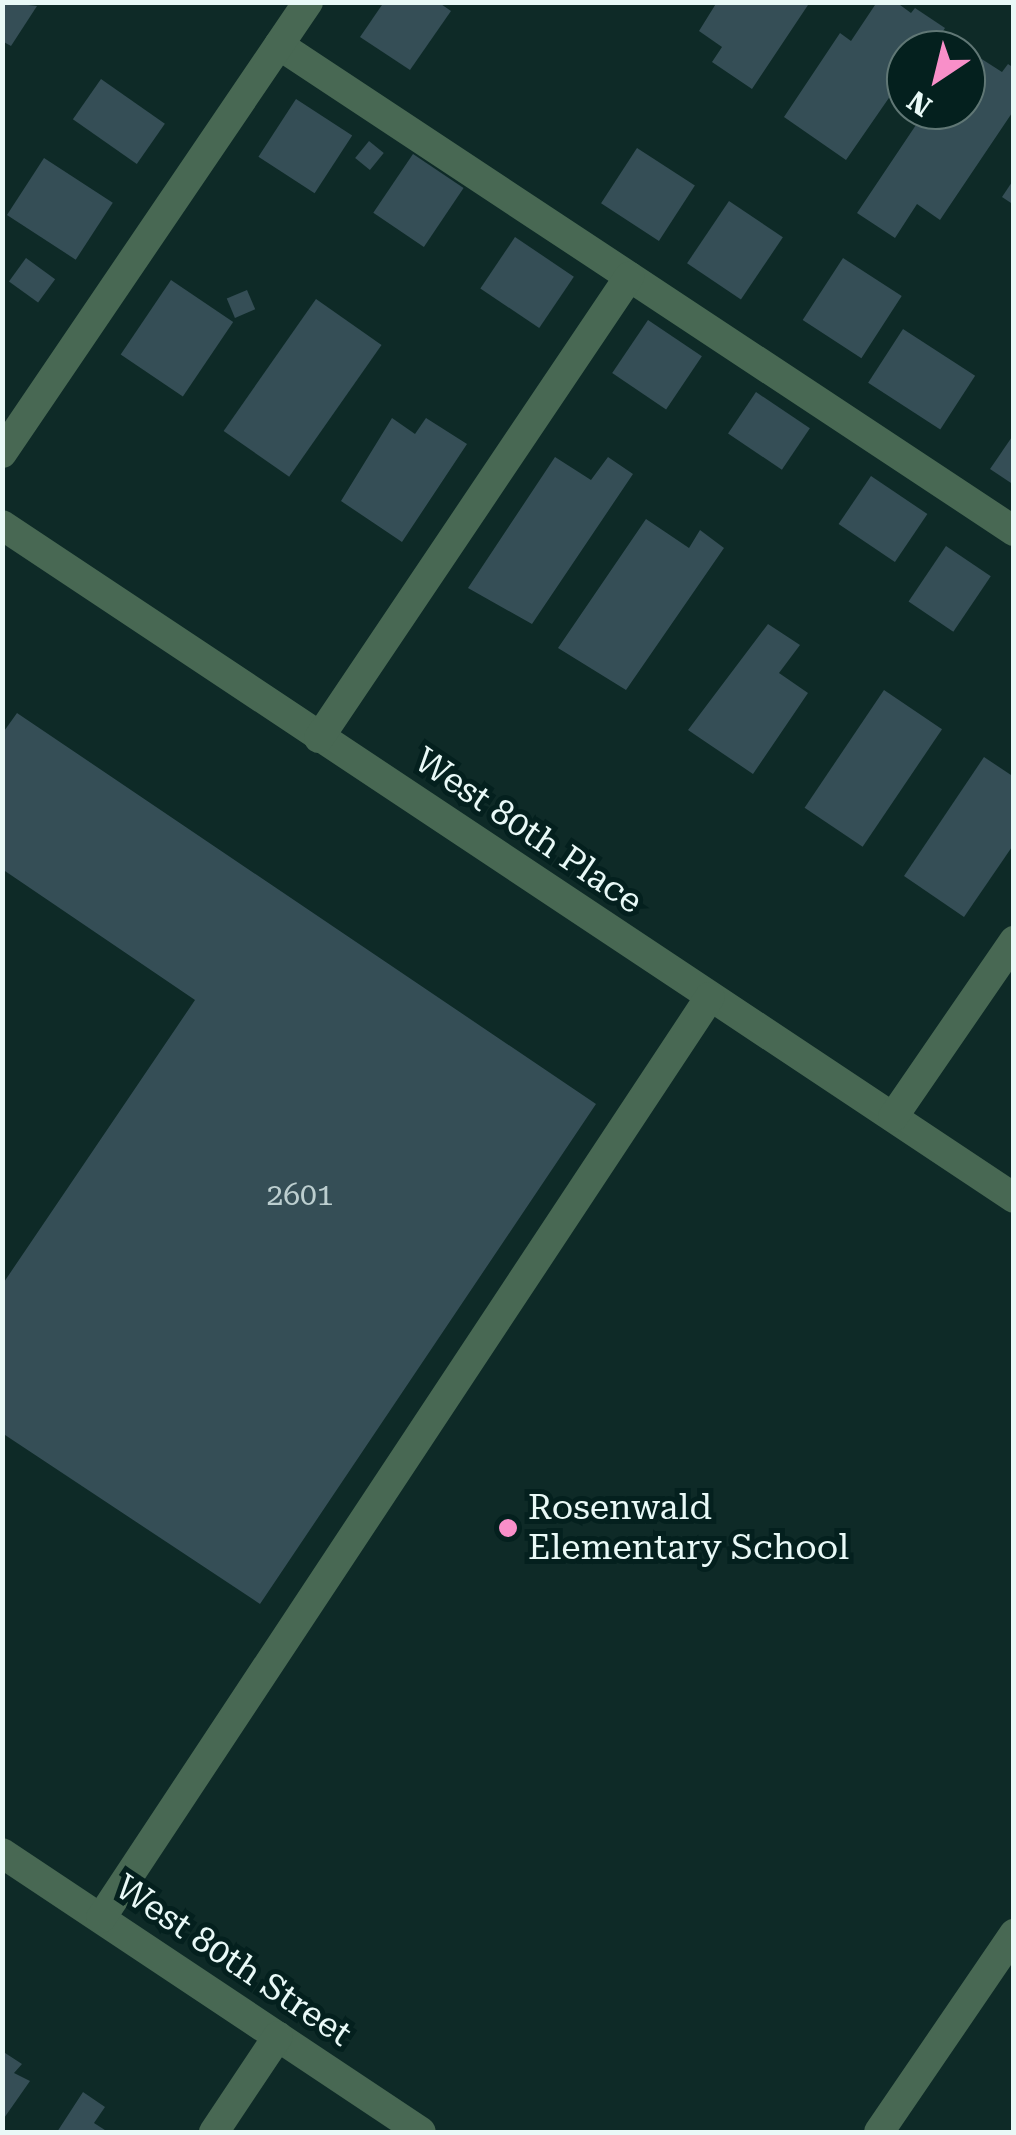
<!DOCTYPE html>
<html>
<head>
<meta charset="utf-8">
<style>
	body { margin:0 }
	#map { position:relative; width:1016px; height:2135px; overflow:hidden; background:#0e2a27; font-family:"Roboto Serif",serif }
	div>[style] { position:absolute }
	.building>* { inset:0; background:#354e56; transform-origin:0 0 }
	.minor>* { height:30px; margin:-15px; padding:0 15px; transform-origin:15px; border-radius:15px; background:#486853 }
	.dots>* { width:28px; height:28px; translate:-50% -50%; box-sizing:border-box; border:5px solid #04201e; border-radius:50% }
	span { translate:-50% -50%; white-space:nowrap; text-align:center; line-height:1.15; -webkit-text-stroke:10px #04201e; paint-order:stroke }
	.number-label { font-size:30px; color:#bccecf }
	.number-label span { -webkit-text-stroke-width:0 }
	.street-label { font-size:35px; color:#e9f9f7 }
	.poi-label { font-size:35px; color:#e9f9f7 }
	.left { translate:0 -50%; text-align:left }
	.frame { position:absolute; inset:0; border:5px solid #e9f9f7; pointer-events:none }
	.north { position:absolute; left:886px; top:30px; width:100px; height:100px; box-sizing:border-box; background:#04201e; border:2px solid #607775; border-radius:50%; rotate:215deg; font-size:28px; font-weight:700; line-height:40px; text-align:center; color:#e9f9f7 }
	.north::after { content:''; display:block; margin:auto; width:35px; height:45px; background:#f98fc9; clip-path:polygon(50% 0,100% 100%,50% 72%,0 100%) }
</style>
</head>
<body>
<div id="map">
	<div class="building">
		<i style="clip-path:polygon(2px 2px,37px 6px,11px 46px,2px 41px)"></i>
		<i style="clip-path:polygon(384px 2px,438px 2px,451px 11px,410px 70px,360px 37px)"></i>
		<i style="clip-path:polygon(717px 2px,810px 2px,752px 89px,712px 62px,722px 47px,699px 31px)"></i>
		<i style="clip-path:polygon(877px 2px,896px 2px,911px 13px,915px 8px,945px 28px,931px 50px,906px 50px,906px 82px,902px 79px,846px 160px,784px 117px,840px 33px,851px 41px)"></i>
		<i style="clip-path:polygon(966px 49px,1002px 72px,1008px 64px,1014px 68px,1014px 110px,940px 220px,917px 204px,895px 238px,857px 213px,926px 110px,966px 110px)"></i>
		<i style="left:101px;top:79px;width:78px;height:49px;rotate:35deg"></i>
		<i style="left:296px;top:99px;width:67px;height:69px;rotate:33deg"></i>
		<i style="left:369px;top:141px;width:19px;height:22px;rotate:39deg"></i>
		<i style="left:637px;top:148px;width:69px;height:66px;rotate:33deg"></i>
		<i style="left:413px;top:154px;width:61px;height:71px;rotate:34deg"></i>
		<i style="left:44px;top:158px;width:82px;height:68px;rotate:33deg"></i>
		<i style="clip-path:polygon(1014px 179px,1014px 205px,1002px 197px)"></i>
		<i style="left:729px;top:201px;width:65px;height:75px;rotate:34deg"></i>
		<i style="left:515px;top:237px;width:71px;height:62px;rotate:34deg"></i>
		<i style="left:26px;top:258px;width:36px;height:29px;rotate:36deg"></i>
		<i style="left:843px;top:258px;width:70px;height:74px;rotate:33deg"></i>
		<i style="left:171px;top:280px;width:75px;height:90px;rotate:34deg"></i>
		<i style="left:247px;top:290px;width:21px;height:22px;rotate:67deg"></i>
		<i style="left:316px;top:299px;width:80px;height:161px;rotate:35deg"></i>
		<i style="left:648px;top:320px;width:65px;height:64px;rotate:34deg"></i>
		<i style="left:903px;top:329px;width:86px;height:64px;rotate:33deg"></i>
		<i style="left:756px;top:392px;width:65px;height:50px;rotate:34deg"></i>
		<i style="clip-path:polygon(392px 418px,415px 434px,426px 418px,467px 444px,402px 542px,341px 501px)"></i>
		<i style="clip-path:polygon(1014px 434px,1014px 485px,990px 469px)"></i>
		<i style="clip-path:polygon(555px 457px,591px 480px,608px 457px,633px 474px,532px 624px,468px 588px)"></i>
		<i style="left:871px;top:476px;width:68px;height:58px;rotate:34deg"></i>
		<i style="clip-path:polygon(646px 519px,689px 548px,700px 530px,724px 548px,626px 690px,558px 648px)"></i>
		<i style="left:946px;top:546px;width:54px;height:67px;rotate:34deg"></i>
		<i style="clip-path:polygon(768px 624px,800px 645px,779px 673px,808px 693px,753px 774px,688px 730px)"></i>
		<i style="left:884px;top:690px;width:70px;height:142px;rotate:34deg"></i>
		<i style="clip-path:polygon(17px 713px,596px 1104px,260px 1604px,2px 1433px,2px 1285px,195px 1000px,2px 869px,2px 734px)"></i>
		<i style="clip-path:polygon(984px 757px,1014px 777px,1014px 844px,964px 917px,904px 876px)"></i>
		<i style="clip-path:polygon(2px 2051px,22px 2064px,14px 2073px,30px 2081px,2px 2121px)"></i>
		<i style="clip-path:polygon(83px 2092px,105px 2107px,94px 2123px,108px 2132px,57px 2132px)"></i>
	</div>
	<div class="minor">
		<i style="left:279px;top:45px;width:881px;rotate:33.47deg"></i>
		<i style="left:2px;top:453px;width:545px;rotate:-55.84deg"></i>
		<i style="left:2px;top:525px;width:1215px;rotate:33.62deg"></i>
		<i style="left:319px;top:738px;width:556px;rotate:-56.08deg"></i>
		<i style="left:893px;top:1117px;width:214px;rotate:-55.5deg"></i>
		<i style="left:2px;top:1853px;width:503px;rotate:33.66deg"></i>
		<i style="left:101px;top:1918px;width:1104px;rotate:-56.53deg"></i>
		<i style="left:214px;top:2132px;width:115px;rotate:-56.3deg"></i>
		<i style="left:879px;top:2132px;width:240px;rotate:-55.7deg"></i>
	</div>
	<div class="dots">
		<i style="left:508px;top:1528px;background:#f98fc9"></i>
	</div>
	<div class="number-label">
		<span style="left:300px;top:1195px">2601</span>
	</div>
	<div class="street-label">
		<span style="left:528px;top:831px;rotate:34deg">West 80th Place</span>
		<span style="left:233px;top:1961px;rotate:34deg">West 80th Street</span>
	</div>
	<div class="poi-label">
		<span class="left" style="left:528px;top:1528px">Rosenwald<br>Elementary School</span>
	</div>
	<div class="frame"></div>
	<div class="north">N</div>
</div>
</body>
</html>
